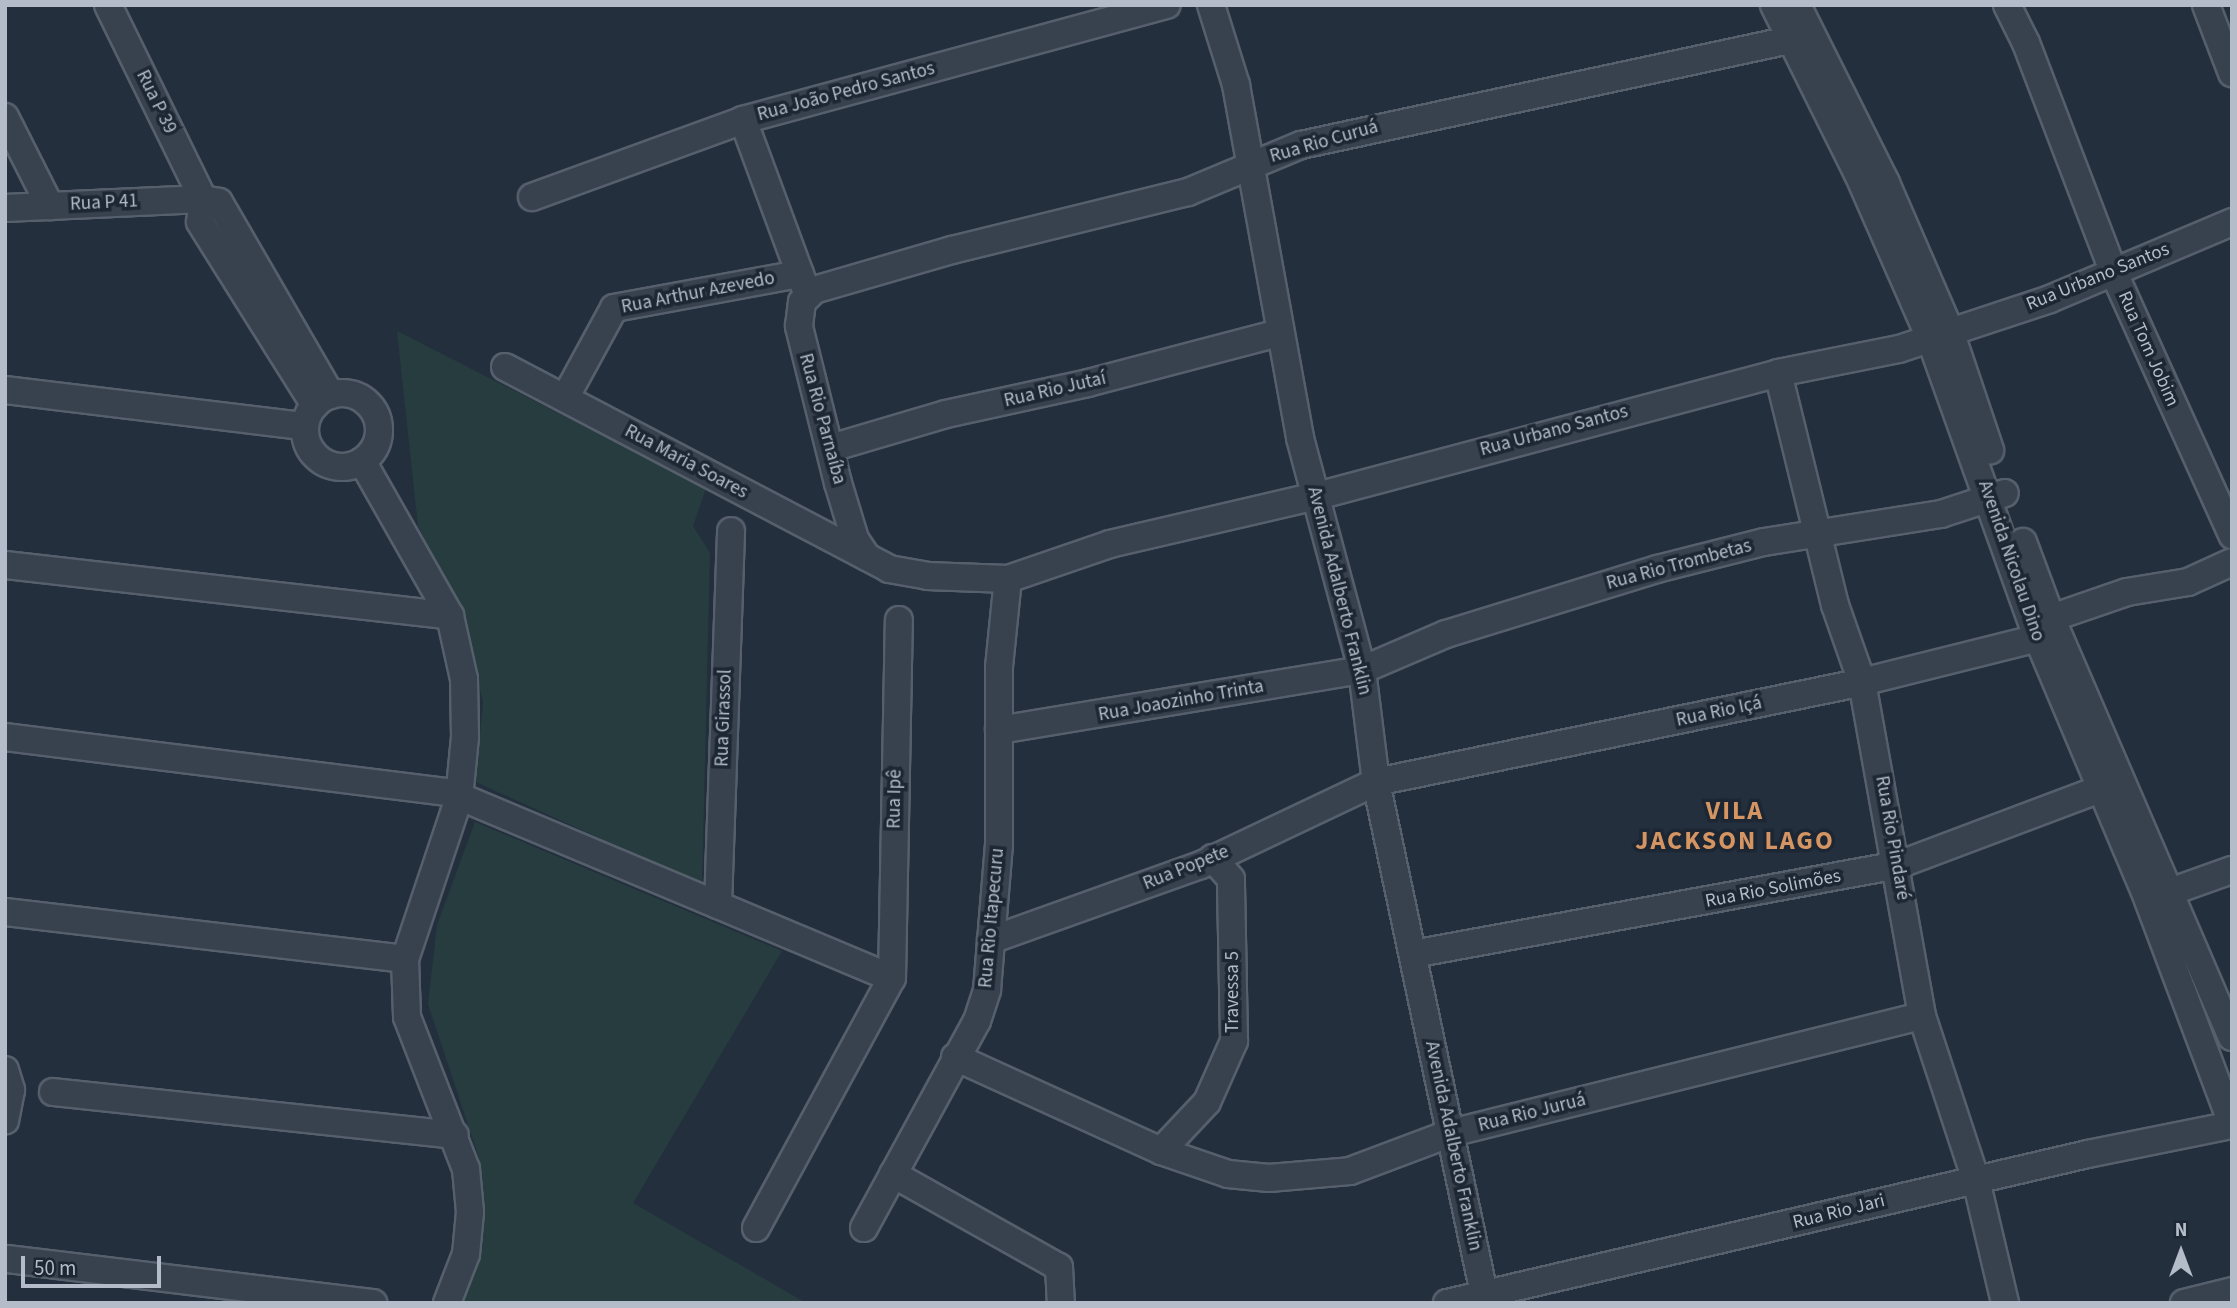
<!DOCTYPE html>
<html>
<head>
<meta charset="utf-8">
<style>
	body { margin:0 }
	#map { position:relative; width:2237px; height:1308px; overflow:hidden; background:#242f3e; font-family:"Source Sans 3",sans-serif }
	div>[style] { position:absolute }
	.green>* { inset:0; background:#263c3f }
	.roads { filter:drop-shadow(2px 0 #565f6c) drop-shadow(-2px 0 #565f6c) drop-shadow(0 2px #565f6c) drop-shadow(0 -2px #565f6c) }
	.minor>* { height:26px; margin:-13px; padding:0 13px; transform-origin:13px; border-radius:13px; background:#38414e }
	.minor>.ring { margin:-13px; padding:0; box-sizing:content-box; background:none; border:26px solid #38414e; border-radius:50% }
	span { translate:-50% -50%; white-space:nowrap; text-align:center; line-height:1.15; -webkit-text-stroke:7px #1d2633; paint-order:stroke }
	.street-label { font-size:19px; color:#b4bcc9 }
	.district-label { font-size:26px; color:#d59563; font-weight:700; letter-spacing:2px }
	.frame { position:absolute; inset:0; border:7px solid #b4bcc9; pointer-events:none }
	.north { position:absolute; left:2146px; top:1217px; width:70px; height:70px; -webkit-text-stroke:5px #1d2633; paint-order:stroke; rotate:0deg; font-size:19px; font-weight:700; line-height:28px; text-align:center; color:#b4bcc9 }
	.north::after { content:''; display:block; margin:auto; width:24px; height:32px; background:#b4bcc9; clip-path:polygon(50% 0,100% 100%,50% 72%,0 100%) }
	.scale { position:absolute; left:21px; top:1256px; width:140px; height:32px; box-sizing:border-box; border:4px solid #b4bcc9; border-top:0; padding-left:9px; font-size:21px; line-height:24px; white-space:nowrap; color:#b4bcc9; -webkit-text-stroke:5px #1d2633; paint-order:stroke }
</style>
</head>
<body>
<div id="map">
	<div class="green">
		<i style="clip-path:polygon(397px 331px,706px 488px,693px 526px,710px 553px,702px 885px,476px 782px,483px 701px,461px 614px,418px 526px)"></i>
		<i style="clip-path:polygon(475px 822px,782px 951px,633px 1203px,806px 1303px,459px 1303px,483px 1239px,478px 1155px,428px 1004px,437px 925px)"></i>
	</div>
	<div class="roads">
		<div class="minor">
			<i style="left:108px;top:5px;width:216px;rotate:63.9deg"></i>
			<i style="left:1211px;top:5px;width:84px;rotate:72.6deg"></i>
			<i style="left:1236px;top:85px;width:359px;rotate:79.7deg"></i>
			<i style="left:1300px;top:438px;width:240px;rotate:75deg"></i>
			<i style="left:1362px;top:670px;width:113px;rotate:82.9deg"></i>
			<i style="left:1376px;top:782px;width:532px;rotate:78.08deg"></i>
			<i style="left:1774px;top:5px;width:189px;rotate:63.6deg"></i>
			<i style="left:1858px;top:174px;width:179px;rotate:66.3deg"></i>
			<i style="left:1930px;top:338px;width:320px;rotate:70.3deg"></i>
			<i style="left:2038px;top:639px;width:283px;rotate:67.1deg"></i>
			<i style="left:2148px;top:900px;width:239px;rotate:69.4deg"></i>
			<i style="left:1797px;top:5px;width:199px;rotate:63.4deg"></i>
			<i style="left:1886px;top:183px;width:161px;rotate:66.6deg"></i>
			<i style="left:1950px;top:331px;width:126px;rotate:71.4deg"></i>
			<i style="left:2007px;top:5px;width:42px;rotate:63.4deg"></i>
			<i style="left:2026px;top:43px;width:244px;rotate:69.1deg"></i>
			<i style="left:2113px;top:271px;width:290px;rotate:65.7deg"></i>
			<i style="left:2206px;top:5px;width:73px;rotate:69.1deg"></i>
			<i style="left:5px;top:117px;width:100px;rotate:63.2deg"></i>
			<i style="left:743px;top:120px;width:181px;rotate:69.7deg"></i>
			<i style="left:532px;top:197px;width:225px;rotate:-20deg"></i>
			<i style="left:743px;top:120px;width:439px;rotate:-15.2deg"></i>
			<i style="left:203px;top:199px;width:23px;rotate:97deg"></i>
			<i style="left:200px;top:222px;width:216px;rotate:57.9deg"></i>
			<i style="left:5px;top:208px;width:198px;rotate:-2.6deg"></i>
			<i style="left:203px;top:199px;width:16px;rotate:11deg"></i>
			<i style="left:219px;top:202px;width:223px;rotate:59.9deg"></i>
			<i style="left:505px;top:367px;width:434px;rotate:27.7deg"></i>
			<i style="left:889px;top:569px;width:39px;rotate:10deg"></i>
			<i style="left:927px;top:576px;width:81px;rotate:2.1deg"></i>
			<i style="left:1008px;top:579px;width:108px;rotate:-18.9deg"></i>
			<i style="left:1110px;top:544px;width:212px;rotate:-13.1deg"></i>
			<i style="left:1317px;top:496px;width:477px;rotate:-14.9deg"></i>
			<i style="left:1778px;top:373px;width:123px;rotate:-11.2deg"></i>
			<i style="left:1899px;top:349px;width:159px;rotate:-18.3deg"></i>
			<i style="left:2050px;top:299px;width:198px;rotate:-22.9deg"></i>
			<i style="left:1778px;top:373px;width:239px;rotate:76.2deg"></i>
			<i style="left:1835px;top:605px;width:82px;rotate:70.7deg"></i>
			<i style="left:1862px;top:682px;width:339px;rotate:79.8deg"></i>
			<i style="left:1922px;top:1016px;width:173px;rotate:71.8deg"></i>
			<i style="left:1976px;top:1180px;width:126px;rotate:76.7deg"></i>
			<i style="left:5px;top:390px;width:301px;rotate:6.9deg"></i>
			<i class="ring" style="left:305px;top:393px;width:48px;height:48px"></i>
			<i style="left:565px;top:398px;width:102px;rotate:-61.4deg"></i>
			<i style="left:614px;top:308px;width:189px;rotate:-10.4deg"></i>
			<i style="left:831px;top:448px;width:120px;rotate:-16.5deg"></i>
			<i style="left:946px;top:414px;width:145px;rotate:-12.3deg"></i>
			<i style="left:1088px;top:383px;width:196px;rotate:-14.7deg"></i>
			<i style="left:362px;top:461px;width:178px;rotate:60.4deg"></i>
			<i style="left:450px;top:616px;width:65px;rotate:77.5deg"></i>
			<i style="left:464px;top:679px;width:58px;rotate:89deg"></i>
			<i style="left:465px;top:737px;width:61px;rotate:95.6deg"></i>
			<i style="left:459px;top:798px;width:170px;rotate:108.5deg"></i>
			<i style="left:405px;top:959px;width:58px;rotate:88deg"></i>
			<i style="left:407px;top:1017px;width:163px;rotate:68.8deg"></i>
			<i style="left:466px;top:1169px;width:43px;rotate:84.7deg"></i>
			<i style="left:470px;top:1212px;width:42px;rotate:95.4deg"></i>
			<i style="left:466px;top:1254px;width:53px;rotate:111.2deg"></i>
			<i style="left:2023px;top:542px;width:83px;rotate:69.6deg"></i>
			<i style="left:2052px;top:620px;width:454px;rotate:66.7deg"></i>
			<i style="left:867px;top:557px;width:22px;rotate:-124deg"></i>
			<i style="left:855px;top:539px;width:59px;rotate:-106.9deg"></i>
			<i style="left:838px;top:483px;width:162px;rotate:-104deg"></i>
			<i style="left:799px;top:326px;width:24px;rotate:-83deg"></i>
			<i style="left:802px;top:302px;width:17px;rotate:-45deg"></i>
			<i style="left:814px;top:290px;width:144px;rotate:-16.2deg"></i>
			<i style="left:952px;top:250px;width:243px;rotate:-13.8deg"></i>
			<i style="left:1188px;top:192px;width:122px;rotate:-22.6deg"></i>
			<i style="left:1301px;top:145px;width:504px;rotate:-12.13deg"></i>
			<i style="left:5px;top:565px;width:448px;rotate:6.5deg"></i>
			<i style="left:2034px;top:624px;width:98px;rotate:-19deg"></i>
			<i style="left:2127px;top:592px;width:62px;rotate:-9.3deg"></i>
			<i style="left:2188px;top:582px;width:48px;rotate:-24.4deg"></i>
			<i style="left:999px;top:730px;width:368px;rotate:-9.4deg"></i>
			<i style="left:1362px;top:670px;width:91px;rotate:-23.2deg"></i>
			<i style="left:1446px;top:634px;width:221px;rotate:-17.1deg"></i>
			<i style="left:1657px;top:569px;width:110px;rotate:-14.2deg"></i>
			<i style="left:1764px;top:542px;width:179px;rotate:-9deg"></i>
			<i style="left:1941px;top:514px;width:67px;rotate:-18.2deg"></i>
			<i style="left:5px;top:737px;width:447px;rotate:7.1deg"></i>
			<i style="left:449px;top:792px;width:480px;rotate:22.8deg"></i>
			<i style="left:2156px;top:897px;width:81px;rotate:-19.6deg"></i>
			<i style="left:718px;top:905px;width:374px;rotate:-88deg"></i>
			<i style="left:5px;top:912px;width:403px;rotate:6.7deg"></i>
			<i style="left:991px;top:940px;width:223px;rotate:-19.7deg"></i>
			<i style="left:1201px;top:865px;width:194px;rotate:-25.4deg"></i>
			<i style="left:1376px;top:782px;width:496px;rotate:-11.6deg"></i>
			<i style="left:1862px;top:682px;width:198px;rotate:-14deg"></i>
			<i style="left:1413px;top:954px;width:493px;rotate:-10.4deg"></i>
			<i style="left:1898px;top:865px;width:233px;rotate:-20.6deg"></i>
			<i style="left:955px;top:1057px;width:226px;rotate:24.5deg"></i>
			<i style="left:1161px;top:1151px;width:71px;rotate:18.9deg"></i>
			<i style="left:1228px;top:1174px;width:41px;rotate:5.6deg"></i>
			<i style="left:1269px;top:1178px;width:81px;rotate:-4.9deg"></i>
			<i style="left:1350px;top:1171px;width:108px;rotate:-20.6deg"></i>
			<i style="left:1451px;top:1133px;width:485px;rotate:-14deg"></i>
			<i style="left:5px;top:1070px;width:21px;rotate:73deg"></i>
			<i style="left:11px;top:1090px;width:31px;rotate:101deg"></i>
			<i style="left:53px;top:1092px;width:404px;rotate:6.1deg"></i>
			<i style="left:1161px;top:1151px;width:67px;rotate:-46.8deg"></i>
			<i style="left:1207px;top:1102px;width:67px;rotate:-66.1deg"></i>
			<i style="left:1234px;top:1041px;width:162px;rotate:-91.1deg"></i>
			<i style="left:1231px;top:879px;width:28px;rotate:-131deg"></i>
			<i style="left:893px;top:1174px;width:190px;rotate:29.3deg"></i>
			<i style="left:1059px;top:1267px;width:36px;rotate:87deg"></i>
			<i style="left:756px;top:1228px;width:285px;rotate:-61.5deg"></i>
			<i style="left:892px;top:978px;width:358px;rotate:-88.9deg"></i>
			<i style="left:864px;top:1228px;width:236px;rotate:-61.4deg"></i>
			<i style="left:977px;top:1021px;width:33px;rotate:-72deg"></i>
			<i style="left:987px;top:990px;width:145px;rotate:-85.3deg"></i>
			<i style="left:999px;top:845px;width:178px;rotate:-90deg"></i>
			<i style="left:999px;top:667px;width:88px;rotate:-84.2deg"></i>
			<i style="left:8px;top:1259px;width:368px;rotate:6.9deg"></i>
			<i style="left:1447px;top:1303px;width:658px;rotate:-13.09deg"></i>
			<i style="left:2088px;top:1154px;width:147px;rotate:-11.4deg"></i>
			<i style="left:2184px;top:1303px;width:49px;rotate:-14deg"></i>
		</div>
	</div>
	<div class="street-label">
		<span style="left:846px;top:92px;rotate:-15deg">Rua João Pedro Santos</span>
		<span style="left:156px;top:102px;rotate:64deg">Rua P 39</span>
		<span style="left:1324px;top:142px;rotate:-16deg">Rua Rio Curuá</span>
		<span style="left:104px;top:203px;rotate:-3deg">Rua P 41</span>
		<span style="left:2098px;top:277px;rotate:-22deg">Rua Urbano Santos</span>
		<span style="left:698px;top:293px;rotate:-11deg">Rua Arthur Azevedo</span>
		<span style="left:2148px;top:349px;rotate:66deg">Rua Tom Jobim</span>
		<span style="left:1055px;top:390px;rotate:-13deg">Rua Rio Jutaí</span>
		<span style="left:822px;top:419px;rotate:75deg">Rua Rio Parnaíba</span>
		<span style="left:1554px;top:431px;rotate:-15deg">Rua Urbano Santos</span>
		<span style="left:686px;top:462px;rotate:28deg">Rua Maria Soares</span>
		<span style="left:2011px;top:561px;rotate:71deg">Avenida Nicolau Dino</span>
		<span style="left:1679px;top:565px;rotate:-15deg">Rua Rio Trombetas</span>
		<span style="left:1339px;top:591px;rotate:76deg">Avenida Adalberto Franklin</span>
		<span style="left:1181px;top:701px;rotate:-10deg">Rua Joaozinho Trinta</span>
		<span style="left:1719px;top:712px;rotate:-12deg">Rua Rio Içá</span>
		<span style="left:724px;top:718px;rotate:-88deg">Rua Girassol</span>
		<span style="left:895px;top:799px;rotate:-89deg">Rua Ipê</span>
		<span style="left:1892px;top:838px;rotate:80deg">Rua Rio Pindaré</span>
		<span style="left:1186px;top:868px;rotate:-22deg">Rua Popete</span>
		<span style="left:1773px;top:889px;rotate:-11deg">Rua Rio Solimões</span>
		<span style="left:992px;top:918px;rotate:-85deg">Rua Rio Itapecuru</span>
		<span style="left:1233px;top:992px;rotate:-90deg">Travessa 5</span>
		<span style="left:1532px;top:1113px;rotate:-14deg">Rua Rio Juruá</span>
		<span style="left:1453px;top:1146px;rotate:78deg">Avenida Adalberto Franklin</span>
		<span style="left:1839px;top:1212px;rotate:-14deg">Rua Rio Jari</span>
	</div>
	<div class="district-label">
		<span style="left:1735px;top:826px">VILA<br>JACKSON LAGO</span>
	</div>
	<div class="frame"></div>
	<div class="north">N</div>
	<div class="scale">50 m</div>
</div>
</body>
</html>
